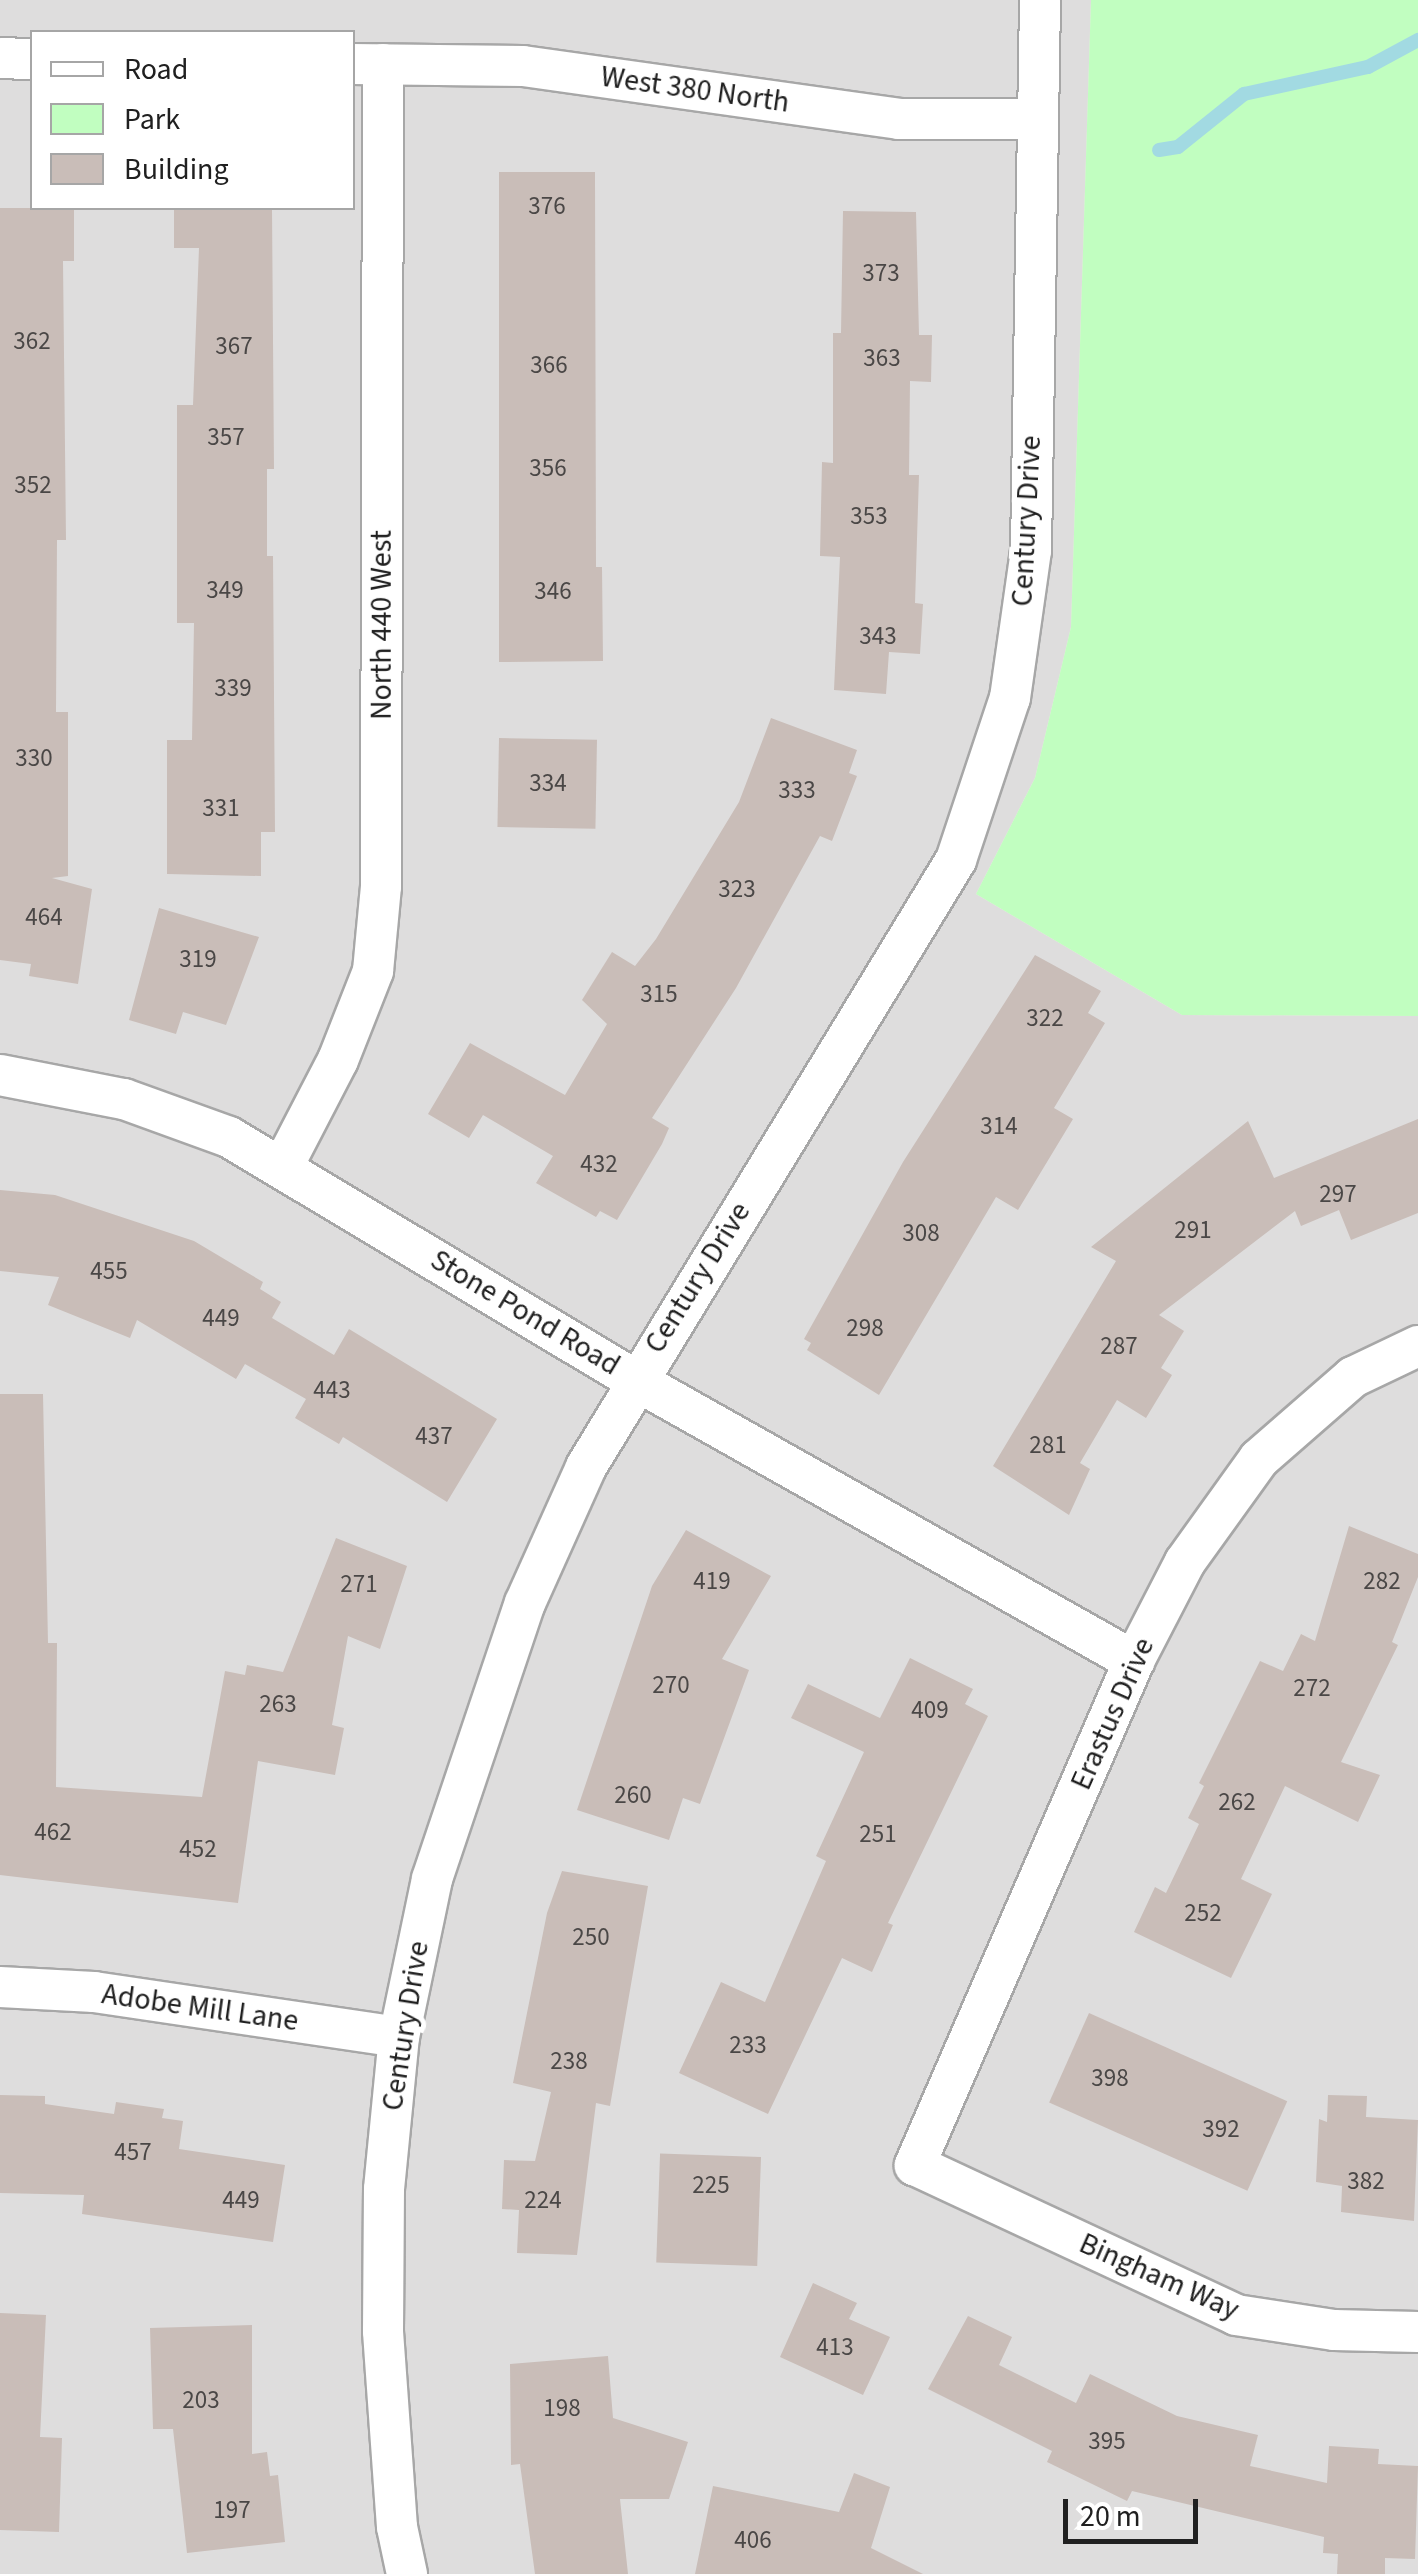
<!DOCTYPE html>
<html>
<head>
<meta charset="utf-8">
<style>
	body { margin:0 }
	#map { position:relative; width:1418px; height:2574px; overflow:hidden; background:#f1ece5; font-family:"Source Sans 3",sans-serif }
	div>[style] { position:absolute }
	.residential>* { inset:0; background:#dedddd }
	.park>* { inset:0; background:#c1fec0 }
	.stream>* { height:14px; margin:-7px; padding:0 7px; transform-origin:7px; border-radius:7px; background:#a2dae2 }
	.building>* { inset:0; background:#c9bdb8; transform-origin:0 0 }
	.roads { filter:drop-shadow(2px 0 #a7a7a7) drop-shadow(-2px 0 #a7a7a7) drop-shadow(0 2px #a7a7a7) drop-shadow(0 -2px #a7a7a7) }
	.street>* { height:40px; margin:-20px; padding:0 20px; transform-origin:20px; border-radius:20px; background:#fff }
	span { translate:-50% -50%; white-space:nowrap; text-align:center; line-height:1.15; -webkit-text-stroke:10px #fff; paint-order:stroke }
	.number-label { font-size:25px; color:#4a4746 }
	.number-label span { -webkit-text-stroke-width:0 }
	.street-label { font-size:30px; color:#202020 }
	.legend { position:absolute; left:30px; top:30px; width:325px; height:180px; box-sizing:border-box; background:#fff; border:2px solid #a6a6a6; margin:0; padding:12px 18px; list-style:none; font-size:30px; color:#202020 }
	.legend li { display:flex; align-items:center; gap:20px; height:50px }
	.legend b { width:50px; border:2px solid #a6a6a6 }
	.scale { position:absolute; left:1063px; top:2499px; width:135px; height:45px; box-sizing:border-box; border:5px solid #202020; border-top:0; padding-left:12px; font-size:30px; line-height:35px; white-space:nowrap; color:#202020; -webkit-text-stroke:8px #fff; paint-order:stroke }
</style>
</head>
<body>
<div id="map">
	<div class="residential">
		<i style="clip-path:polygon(evenodd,0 0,1091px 0,1071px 627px,1035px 778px,976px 894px,1182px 1015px,1418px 1016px,1418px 2574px,0 2574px,0 0,32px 32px,352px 32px,352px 208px,32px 208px,32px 32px)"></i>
	</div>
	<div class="park">
		<i style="clip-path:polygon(1091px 0,1418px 0,1418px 1016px,1182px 1015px,976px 894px,1035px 778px,1071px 627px)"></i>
	</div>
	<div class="stream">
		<i style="left:1159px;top:150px;width:19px;rotate:-9deg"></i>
		<i style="left:1178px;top:147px;width:85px;rotate:-38.8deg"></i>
		<i style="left:1244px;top:94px;width:127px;rotate:-12.3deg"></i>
		<i style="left:1368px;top:67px;width:57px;rotate:-28.4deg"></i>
	</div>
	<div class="building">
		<i style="clip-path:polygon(499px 172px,595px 172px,596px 567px,602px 567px,603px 661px,499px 662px)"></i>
		<i style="clip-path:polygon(0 208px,74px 208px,74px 261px,63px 261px,66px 540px,57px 540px,56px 712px,68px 712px,68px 876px,52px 878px,92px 889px,78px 984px,29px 976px,31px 964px,0 960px)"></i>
		<i style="clip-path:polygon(174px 208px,272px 208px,274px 469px,267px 469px,267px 556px,273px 556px,275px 832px,261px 832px,261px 876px,167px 874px,167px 740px,192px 740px,194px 623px,177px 623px,177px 405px,193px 405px,199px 248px,174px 248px)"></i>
		<i style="clip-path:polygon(843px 211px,916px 212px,919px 335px,932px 335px,931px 382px,910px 381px,909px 475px,919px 475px,915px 603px,923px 604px,920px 654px,889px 652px,886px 694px,834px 690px,840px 557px,820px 556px,822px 462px,833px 463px,833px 333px,841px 333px)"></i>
		<i style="clip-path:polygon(771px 718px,857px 750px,849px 773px,857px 776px,832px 841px,820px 836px,736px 988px,652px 1118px,669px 1128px,662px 1144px,617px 1220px,600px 1211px,596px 1217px,536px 1183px,553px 1156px,483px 1115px,469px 1138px,428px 1114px,470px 1043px,565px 1095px,607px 1024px,582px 1000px,612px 952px,635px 966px,656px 939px,739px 802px)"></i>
		<i style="left:499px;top:738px;width:98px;height:89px;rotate:1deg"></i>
		<i style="clip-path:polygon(159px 908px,259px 937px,226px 1025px,183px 1012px,176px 1034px,129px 1020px)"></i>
		<i style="clip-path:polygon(1035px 955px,1101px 991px,1088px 1013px,1105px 1023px,1054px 1108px,1073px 1119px,1018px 1210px,996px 1197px,879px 1395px,807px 1350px,811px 1343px,804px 1339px,903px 1162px)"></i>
		<i style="clip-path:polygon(1418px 1119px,1418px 1213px,1351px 1240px,1339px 1210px,1301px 1226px,1295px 1211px,1159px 1315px,1184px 1331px,1161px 1368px,1172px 1375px,1146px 1418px,1117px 1400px,1080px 1463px,1090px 1469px,1069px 1515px,993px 1466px,1116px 1261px,1091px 1247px,1248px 1121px,1274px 1178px)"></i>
		<i style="clip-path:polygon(0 1190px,55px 1195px,194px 1241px,263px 1282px,260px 1289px,281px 1302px,272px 1318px,334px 1355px,349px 1329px,497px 1419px,447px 1502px,343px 1437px,339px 1444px,295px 1418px,306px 1399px,245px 1364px,236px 1379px,137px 1320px,130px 1338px,48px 1305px,59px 1277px,0 1271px)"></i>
		<i style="clip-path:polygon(0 1394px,43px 1394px,48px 1643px,57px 1643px,56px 1787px,202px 1797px,225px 1671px,245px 1675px,247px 1665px,283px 1672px,336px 1538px,407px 1566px,380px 1649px,348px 1636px,332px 1725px,344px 1728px,335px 1775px,258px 1761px,238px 1903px,0 1875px)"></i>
		<i style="clip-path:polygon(1349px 1526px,1418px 1554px,1418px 1577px,1392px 1642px,1398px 1645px,1341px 1762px,1380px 1775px,1358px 1822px,1285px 1786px,1241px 1879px,1272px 1894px,1231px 1978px,1134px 1932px,1155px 1887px,1166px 1893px,1199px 1824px,1188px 1818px,1204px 1786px,1199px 1783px,1260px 1661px,1283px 1671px,1301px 1634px,1315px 1641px)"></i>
		<i style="clip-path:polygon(686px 1530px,771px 1576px,722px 1659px,749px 1670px,700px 1804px,683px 1798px,669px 1840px,577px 1810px,652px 1586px)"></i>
		<i style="clip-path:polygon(910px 1658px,973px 1689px,965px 1704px,988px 1716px,888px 1923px,893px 1925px,872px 1972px,842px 1958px,768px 2114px,679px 2073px,721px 1982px,765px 2002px,826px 1861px,816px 1856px,864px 1752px,791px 1718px,808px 1684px,880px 1718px)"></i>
		<i style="clip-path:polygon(562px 1871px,648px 1886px,610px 2106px,596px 2103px,577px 2255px,517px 2253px,519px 2210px,502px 2209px,504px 2160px,535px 2161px,551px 2092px,513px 2083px,547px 1913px)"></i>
		<i style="left:1089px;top:2013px;width:217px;height:98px;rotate:24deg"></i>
		<i style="clip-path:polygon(0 2095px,45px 2096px,45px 2104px,114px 2114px,116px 2102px,164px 2109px,162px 2118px,183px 2121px,179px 2149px,285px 2165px,273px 2242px,82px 2214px,84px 2195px,0 2193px)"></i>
		<i style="clip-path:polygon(1328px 2095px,1367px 2096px,1366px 2117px,1418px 2120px,1414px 2221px,1341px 2212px,1342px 2186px,1316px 2182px,1319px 2119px,1327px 2122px)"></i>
		<i style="left:761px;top:2157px;width:109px;height:101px;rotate:92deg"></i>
		<i style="clip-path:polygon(813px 2283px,857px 2303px,849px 2319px,890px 2337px,863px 2395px,780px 2357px)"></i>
		<i style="clip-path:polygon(0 2313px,46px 2315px,40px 2437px,62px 2438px,59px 2532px,0 2530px)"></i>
		<i style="clip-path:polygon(968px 2316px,1012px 2337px,999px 2365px,1076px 2403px,1090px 2374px,1177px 2416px,1258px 2435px,1250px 2466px,1327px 2483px,1329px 2446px,1379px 2449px,1378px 2464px,1418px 2466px,1415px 2559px,1385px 2558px,1385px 2574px,1337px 2574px,1338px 2554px,1323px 2553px,1324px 2537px,1132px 2491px,1127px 2501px,1047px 2462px,1052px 2451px,928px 2389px)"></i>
		<i style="clip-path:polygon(252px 2325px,252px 2454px,267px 2452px,270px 2476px,278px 2475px,285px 2542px,187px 2553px,173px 2429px,153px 2429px,150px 2328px)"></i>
		<i style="clip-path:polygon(608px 2356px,613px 2418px,688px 2442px,669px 2499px,620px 2499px,628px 2574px,535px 2574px,520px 2464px,511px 2465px,510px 2364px)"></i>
		<i style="clip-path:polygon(854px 2473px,890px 2487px,871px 2548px,923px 2574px,695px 2574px,713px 2486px,839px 2512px)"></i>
	</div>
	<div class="roads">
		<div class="street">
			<i style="left:0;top:58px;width:32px;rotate:2deg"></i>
			<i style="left:352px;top:64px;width:171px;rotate:0.7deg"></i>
			<i style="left:523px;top:66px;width:380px;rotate:8deg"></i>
			<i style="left:899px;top:119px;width:138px"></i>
			<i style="left:0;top:1075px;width:126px;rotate:11deg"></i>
			<i style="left:124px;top:1099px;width:112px;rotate:19.9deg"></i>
			<i style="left:229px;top:1137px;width:473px;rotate:30.9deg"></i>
			<i style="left:635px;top:1380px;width:573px;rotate:29.39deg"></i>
			<i style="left:283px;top:1166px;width:119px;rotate:-62.6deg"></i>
			<i style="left:338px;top:1060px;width:96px;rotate:-68.5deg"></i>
			<i style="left:373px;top:971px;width:85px;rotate:-84.6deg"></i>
			<i style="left:381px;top:886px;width:822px;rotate:-89.86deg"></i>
			<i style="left:1418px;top:1346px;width:72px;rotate:154.5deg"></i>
			<i style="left:1353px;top:1377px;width:125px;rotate:138.9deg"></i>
			<i style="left:1259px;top:1459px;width:127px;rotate:125.7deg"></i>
			<i style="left:1185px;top:1562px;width:111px;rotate:117.3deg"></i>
			<i style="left:1134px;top:1661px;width:550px;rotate:113.49deg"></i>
			<i style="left:915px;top:2165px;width:354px;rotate:25deg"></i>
			<i style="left:1236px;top:2315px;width:99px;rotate:8.7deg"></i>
			<i style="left:1334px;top:2330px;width:84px;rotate:1.4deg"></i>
			<i style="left:0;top:1987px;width:94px;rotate:3deg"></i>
			<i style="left:94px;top:1992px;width:308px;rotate:8.4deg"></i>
			<i style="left:407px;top:2574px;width:48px;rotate:-102deg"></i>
			<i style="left:397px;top:2527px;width:196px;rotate:-94.1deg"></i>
			<i style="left:383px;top:2331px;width:142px;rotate:-89.6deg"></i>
			<i style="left:384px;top:2189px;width:153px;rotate:-84.4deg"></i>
			<i style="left:399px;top:2037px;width:161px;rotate:-78.2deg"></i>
			<i style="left:432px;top:1879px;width:291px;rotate:-71.4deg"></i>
			<i style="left:525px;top:1603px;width:149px;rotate:-65.8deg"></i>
			<i style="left:586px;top:1467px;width:711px;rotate:-58.64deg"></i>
			<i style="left:956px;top:860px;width:171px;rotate:-71.6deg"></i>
			<i style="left:1010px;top:698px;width:149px;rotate:-81.9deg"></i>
			<i style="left:1031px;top:550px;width:550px;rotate:-89.06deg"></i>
		</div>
	</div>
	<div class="number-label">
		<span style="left:547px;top:206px">376</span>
		<span style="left:881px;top:273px">373</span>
		<span style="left:32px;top:341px">362</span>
		<span style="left:234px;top:346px">367</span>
		<span style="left:882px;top:358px">363</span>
		<span style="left:549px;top:365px">366</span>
		<span style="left:226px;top:437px">357</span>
		<span style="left:548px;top:468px">356</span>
		<span style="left:33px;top:485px">352</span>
		<span style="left:869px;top:516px">353</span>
		<span style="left:225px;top:590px">349</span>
		<span style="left:553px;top:591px">346</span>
		<span style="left:878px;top:636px">343</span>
		<span style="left:233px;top:688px">339</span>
		<span style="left:34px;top:758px">330</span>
		<span style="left:548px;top:783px">334</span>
		<span style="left:797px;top:790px">333</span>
		<span style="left:221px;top:808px">331</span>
		<span style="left:737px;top:889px">323</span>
		<span style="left:44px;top:917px">464</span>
		<span style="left:198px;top:959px">319</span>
		<span style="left:659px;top:994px">315</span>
		<span style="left:1045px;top:1018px">322</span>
		<span style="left:999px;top:1126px">314</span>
		<span style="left:599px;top:1164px">432</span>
		<span style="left:1338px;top:1194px">297</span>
		<span style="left:1193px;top:1230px">291</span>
		<span style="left:921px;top:1233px">308</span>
		<span style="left:109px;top:1271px">455</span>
		<span style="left:221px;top:1318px">449</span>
		<span style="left:865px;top:1328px">298</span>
		<span style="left:1119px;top:1346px">287</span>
		<span style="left:332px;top:1390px">443</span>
		<span style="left:434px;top:1436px">437</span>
		<span style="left:1048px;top:1445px">281</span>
		<span style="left:712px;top:1581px">419</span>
		<span style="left:1382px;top:1581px">282</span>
		<span style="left:359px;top:1584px">271</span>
		<span style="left:671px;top:1685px">270</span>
		<span style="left:1312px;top:1688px">272</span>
		<span style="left:278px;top:1704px">263</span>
		<span style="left:930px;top:1710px">409</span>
		<span style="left:633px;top:1795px">260</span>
		<span style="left:1237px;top:1802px">262</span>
		<span style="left:53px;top:1832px">462</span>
		<span style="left:878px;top:1834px">251</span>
		<span style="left:198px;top:1849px">452</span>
		<span style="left:1203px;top:1913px">252</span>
		<span style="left:591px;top:1937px">250</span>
		<span style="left:748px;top:2045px">233</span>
		<span style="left:569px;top:2061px">238</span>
		<span style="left:1110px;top:2078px">398</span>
		<span style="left:1221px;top:2129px">392</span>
		<span style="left:133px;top:2152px">457</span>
		<span style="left:1366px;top:2181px">382</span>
		<span style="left:711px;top:2185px">225</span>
		<span style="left:241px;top:2200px">449</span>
		<span style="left:543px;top:2200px">224</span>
		<span style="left:835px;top:2347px">413</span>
		<span style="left:201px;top:2400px">203</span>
		<span style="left:562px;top:2408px">198</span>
		<span style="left:1107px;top:2441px">395</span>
		<span style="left:232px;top:2510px">197</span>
		<span style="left:753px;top:2540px">406</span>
	</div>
	<div class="street-label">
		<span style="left:695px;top:90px;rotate:8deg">West 380 North</span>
		<span style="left:1027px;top:521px;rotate:-87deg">Century Drive</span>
		<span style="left:382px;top:625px;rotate:-90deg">North 440 West</span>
		<span style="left:698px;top:1278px;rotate:-58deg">Century Drive</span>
		<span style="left:525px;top:1313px;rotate:31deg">Stone Pond Road</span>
		<span style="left:1113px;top:1714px;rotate:-66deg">Erastus Drive</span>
		<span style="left:200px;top:2008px;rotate:8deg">Adobe Mill Lane</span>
		<span style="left:406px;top:2026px;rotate:-81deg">Century Drive</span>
		<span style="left:1159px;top:2277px;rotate:24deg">Bingham Way</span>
	</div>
	<ul class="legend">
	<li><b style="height:12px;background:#fff"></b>Road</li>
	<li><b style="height:28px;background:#c1fec0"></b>Park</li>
	<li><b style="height:28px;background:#c9bdb8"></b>Building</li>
	</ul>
	<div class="scale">20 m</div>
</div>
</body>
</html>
